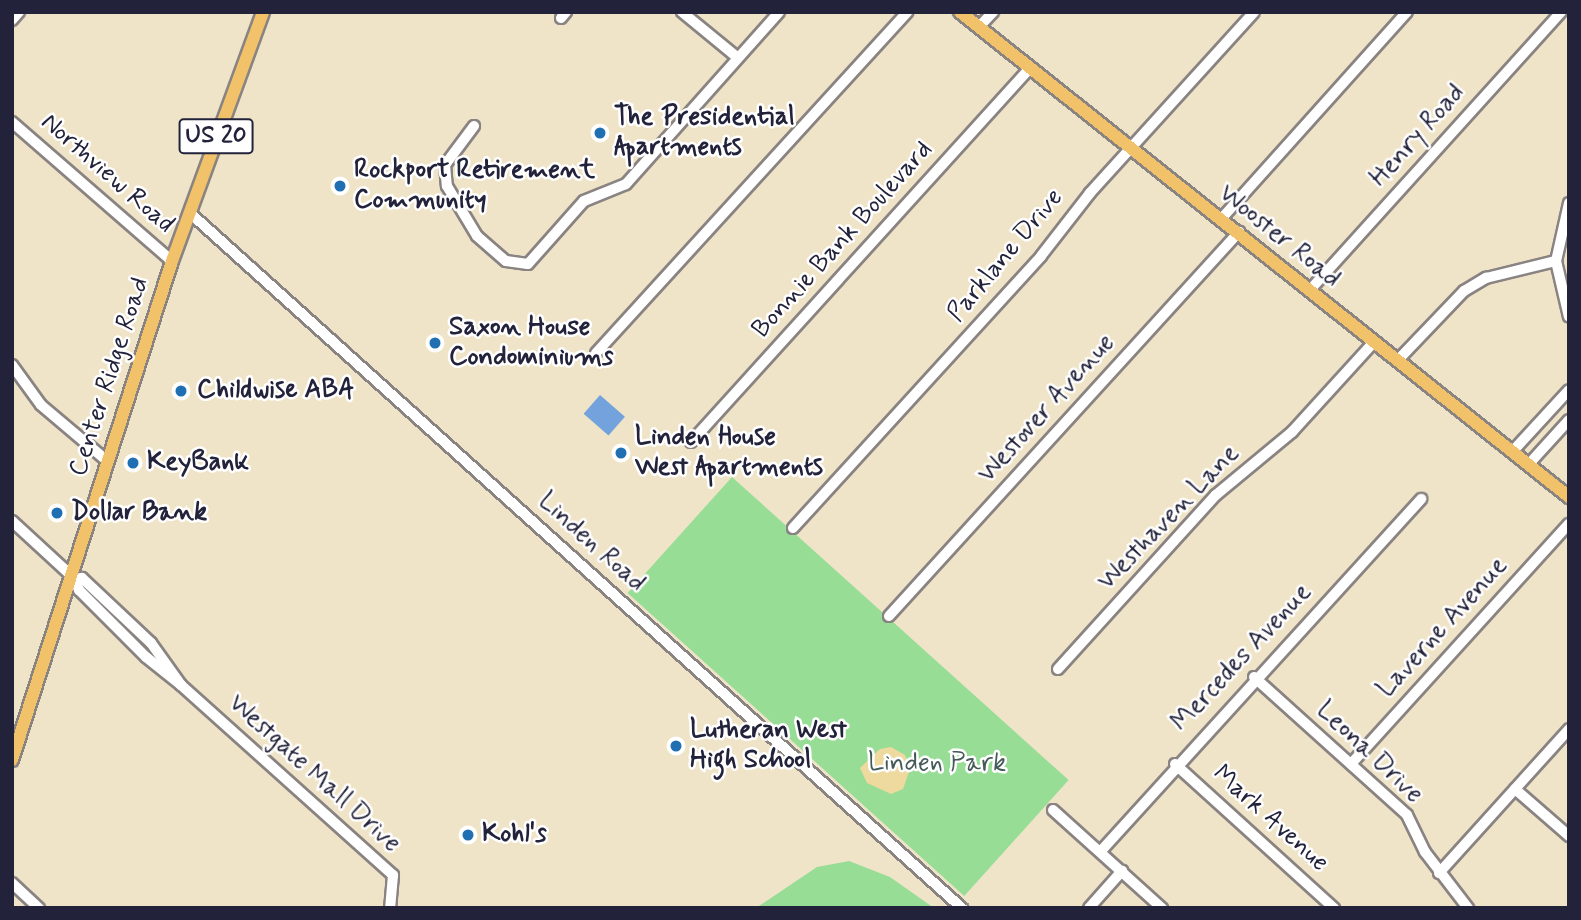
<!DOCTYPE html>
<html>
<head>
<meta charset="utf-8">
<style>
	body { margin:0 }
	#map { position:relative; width:1581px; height:920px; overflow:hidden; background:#f0e4c8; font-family:Mynerve,sans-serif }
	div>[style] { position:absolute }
	.green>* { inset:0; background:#97dd96; transform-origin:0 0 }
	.sand>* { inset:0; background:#eeda9e }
	.water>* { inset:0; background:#73a2dc; transform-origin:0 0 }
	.roads { filter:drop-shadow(2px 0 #898382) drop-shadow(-2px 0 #898382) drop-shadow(0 2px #898382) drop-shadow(0 -2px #898382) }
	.minor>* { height:10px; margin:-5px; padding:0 5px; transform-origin:5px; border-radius:5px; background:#fff }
	.major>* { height:12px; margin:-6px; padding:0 6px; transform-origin:6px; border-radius:6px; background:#f2c26a }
	.dots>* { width:19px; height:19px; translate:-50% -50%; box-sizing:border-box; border:4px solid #fff; border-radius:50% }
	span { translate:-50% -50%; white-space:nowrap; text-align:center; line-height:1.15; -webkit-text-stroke:5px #fff; paint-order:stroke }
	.shield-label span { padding:2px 5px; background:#fff; border:2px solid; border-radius:5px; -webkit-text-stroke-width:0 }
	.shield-label { font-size:24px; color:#22223b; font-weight:700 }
	.poi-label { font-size:26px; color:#22223b; font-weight:700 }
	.left { translate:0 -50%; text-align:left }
	.street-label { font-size:26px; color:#22223b }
	.park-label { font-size:26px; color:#455a56 }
	.frame { position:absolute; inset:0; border:14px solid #22223b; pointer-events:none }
</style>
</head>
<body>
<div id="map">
	<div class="green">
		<i style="left:732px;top:477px;width:453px;height:156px;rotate:42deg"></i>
		<i style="clip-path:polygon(849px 861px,890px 877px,934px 908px,756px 908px,817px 867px)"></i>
	</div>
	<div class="sand">
		<i style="clip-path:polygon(891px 747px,905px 755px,910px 769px,903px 789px,891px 794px,867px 783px,860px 768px,880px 749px)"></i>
	</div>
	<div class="water">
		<i style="left:600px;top:395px;width:33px;height:25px;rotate:41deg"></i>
	</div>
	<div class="roads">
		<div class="minor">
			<i style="left:682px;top:12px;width:72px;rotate:39.4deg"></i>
			<i style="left:561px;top:18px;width:8px;rotate:-50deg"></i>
			<i style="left:12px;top:20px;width:11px;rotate:-49deg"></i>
			<i style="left:979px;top:27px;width:21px;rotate:-47deg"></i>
			<i style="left:12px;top:122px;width:212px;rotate:41deg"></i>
			<i style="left:474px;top:126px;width:49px;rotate:126.6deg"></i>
			<i style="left:445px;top:165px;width:21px;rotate:85deg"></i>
			<i style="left:447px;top:186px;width:58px;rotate:59deg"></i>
			<i style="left:477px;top:236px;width:38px;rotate:41deg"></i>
			<i style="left:506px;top:261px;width:22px;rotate:8deg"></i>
			<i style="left:528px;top:264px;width:84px;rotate:-48.4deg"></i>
			<i style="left:584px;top:201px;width:45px;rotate:-22deg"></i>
			<i style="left:626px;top:184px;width:230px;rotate:-48.3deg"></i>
			<i style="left:1569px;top:203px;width:59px;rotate:102.6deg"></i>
			<i style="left:1556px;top:261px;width:57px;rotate:76.9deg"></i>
			<i style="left:190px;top:213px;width:1039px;rotate:42deg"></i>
			<i style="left:1222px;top:218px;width:277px;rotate:-48.1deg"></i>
			<i style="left:1309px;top:291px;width:376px;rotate:-47.9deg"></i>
			<i style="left:596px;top:353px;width:462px;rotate:-47.6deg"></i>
			<i style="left:1397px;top:361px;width:97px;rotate:-46.3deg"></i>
			<i style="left:1464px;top:291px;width:26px;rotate:-31deg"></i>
			<i style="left:1486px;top:278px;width:72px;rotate:-13.7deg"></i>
			<i style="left:12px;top:365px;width:49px;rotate:54.1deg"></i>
			<i style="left:41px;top:405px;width:85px;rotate:40.2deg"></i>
			<i style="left:691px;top:442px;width:505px;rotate:-47.81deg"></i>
			<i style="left:1512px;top:452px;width:84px;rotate:-47.4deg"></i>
			<i style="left:1528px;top:465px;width:61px;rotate:-47.7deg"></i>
			<i style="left:12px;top:521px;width:86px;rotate:42.6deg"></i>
			<i style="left:75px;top:579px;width:12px;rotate:70deg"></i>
			<i style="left:79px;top:590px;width:95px;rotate:45deg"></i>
			<i style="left:146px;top:657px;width:45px;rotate:38.7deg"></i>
			<i style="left:181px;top:685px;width:52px;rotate:-125.5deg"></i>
			<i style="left:151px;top:643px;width:95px;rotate:-136.7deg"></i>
			<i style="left:82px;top:578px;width:7px;rotate:172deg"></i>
			<i style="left:793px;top:528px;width:368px;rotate:-47.6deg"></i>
			<i style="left:1041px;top:256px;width:80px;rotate:-52.1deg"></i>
			<i style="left:1090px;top:193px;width:244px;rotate:-47.8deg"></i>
			<i style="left:889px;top:616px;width:520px;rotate:-47.65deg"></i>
			<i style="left:1058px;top:669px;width:235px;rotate:-47.8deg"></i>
			<i style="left:1216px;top:495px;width:99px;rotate:-39.7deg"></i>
			<i style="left:1292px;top:432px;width:122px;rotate:-47.7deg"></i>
			<i style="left:1254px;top:677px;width:206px;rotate:42deg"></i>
			<i style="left:1407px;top:815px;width:41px;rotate:64.1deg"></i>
			<i style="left:1425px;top:852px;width:71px;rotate:52.5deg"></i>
			<i style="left:181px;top:685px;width:285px;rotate:41.9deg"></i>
			<i style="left:393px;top:875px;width:33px;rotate:95deg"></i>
			<i style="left:1175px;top:764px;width:215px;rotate:42.2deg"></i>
			<i style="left:1351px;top:764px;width:324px;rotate:-47.8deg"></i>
			<i style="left:1515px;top:789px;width:72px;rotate:41deg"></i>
			<i style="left:1053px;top:810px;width:147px;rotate:42deg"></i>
			<i style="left:1101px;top:851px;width:476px;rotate:-47.7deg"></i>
			<i style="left:1439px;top:873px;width:194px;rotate:-47.9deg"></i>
			<i style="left:12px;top:883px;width:37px;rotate:43deg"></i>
			<i style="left:1089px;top:908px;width:50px;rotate:-48.3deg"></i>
		</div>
		<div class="major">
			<i style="left:960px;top:12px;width:779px;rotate:38.53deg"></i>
			<i style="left:12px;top:760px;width:524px;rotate:-72.22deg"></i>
			<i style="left:172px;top:261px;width:265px;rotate:-69.9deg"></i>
		</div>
	</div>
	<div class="dots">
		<i style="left:600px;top:133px;background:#1f6fb2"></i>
		<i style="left:340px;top:186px;background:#1f6fb2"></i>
		<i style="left:435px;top:343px;background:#1f6fb2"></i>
		<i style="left:181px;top:391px;background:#1f6fb2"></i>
		<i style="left:621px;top:453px;background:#1f6fb2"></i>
		<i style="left:133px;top:463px;background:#1f6fb2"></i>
		<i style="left:57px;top:513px;background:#1f6fb2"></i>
		<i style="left:676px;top:746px;background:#1f6fb2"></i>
		<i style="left:468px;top:835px;background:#1f6fb2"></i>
	</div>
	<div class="shield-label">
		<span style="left:216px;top:136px">US 20</span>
	</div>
	<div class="poi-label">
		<span class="left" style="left:614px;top:133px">The Presidential<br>Apartments</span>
		<span class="left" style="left:354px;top:186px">Rockport Retirement<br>Community</span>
		<span class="left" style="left:449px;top:343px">Saxon House<br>Condominiums</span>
		<span class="left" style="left:197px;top:391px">Childwise ABA</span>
		<span class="left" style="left:635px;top:453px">Linden House<br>West Apartments</span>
		<span class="left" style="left:147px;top:463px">KeyBank</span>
		<span class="left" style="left:71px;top:513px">Dollar Bank</span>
		<span class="left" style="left:690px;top:746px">Lutheran West<br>High School</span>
		<span class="left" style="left:482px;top:835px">Kohl's</span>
	</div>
	<div class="street-label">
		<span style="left:1418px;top:136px;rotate:-48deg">Henry Road</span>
		<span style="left:107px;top:174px;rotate:41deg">Northview Road</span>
		<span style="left:1279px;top:237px;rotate:39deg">Wooster Road</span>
		<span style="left:843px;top:240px;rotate:-48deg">Bonnie Bank Boulevard</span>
		<span style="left:1006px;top:256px;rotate:-50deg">Parklane Drive</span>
		<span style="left:110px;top:377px;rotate:-72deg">Center Ridge Road</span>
		<span style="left:1047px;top:409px;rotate:-48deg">Westover Avenue</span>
		<span style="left:1169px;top:518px;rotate:-46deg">Westhaven Lane</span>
		<span style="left:591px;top:543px;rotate:42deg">Linden Road</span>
		<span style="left:1443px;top:628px;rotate:-48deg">Laverne Avenue</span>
		<span style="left:1242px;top:658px;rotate:-47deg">Mercedes Avenue</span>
		<span style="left:1369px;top:753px;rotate:43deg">Leona Drive</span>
		<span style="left:314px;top:774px;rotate:42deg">Westgate Mall Drive</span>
		<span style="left:1270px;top:819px;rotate:42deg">Mark Avenue</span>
	</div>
	<div class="park-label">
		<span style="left:937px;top:764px">Linden Park</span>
	</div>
	<div class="frame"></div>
</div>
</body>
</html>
